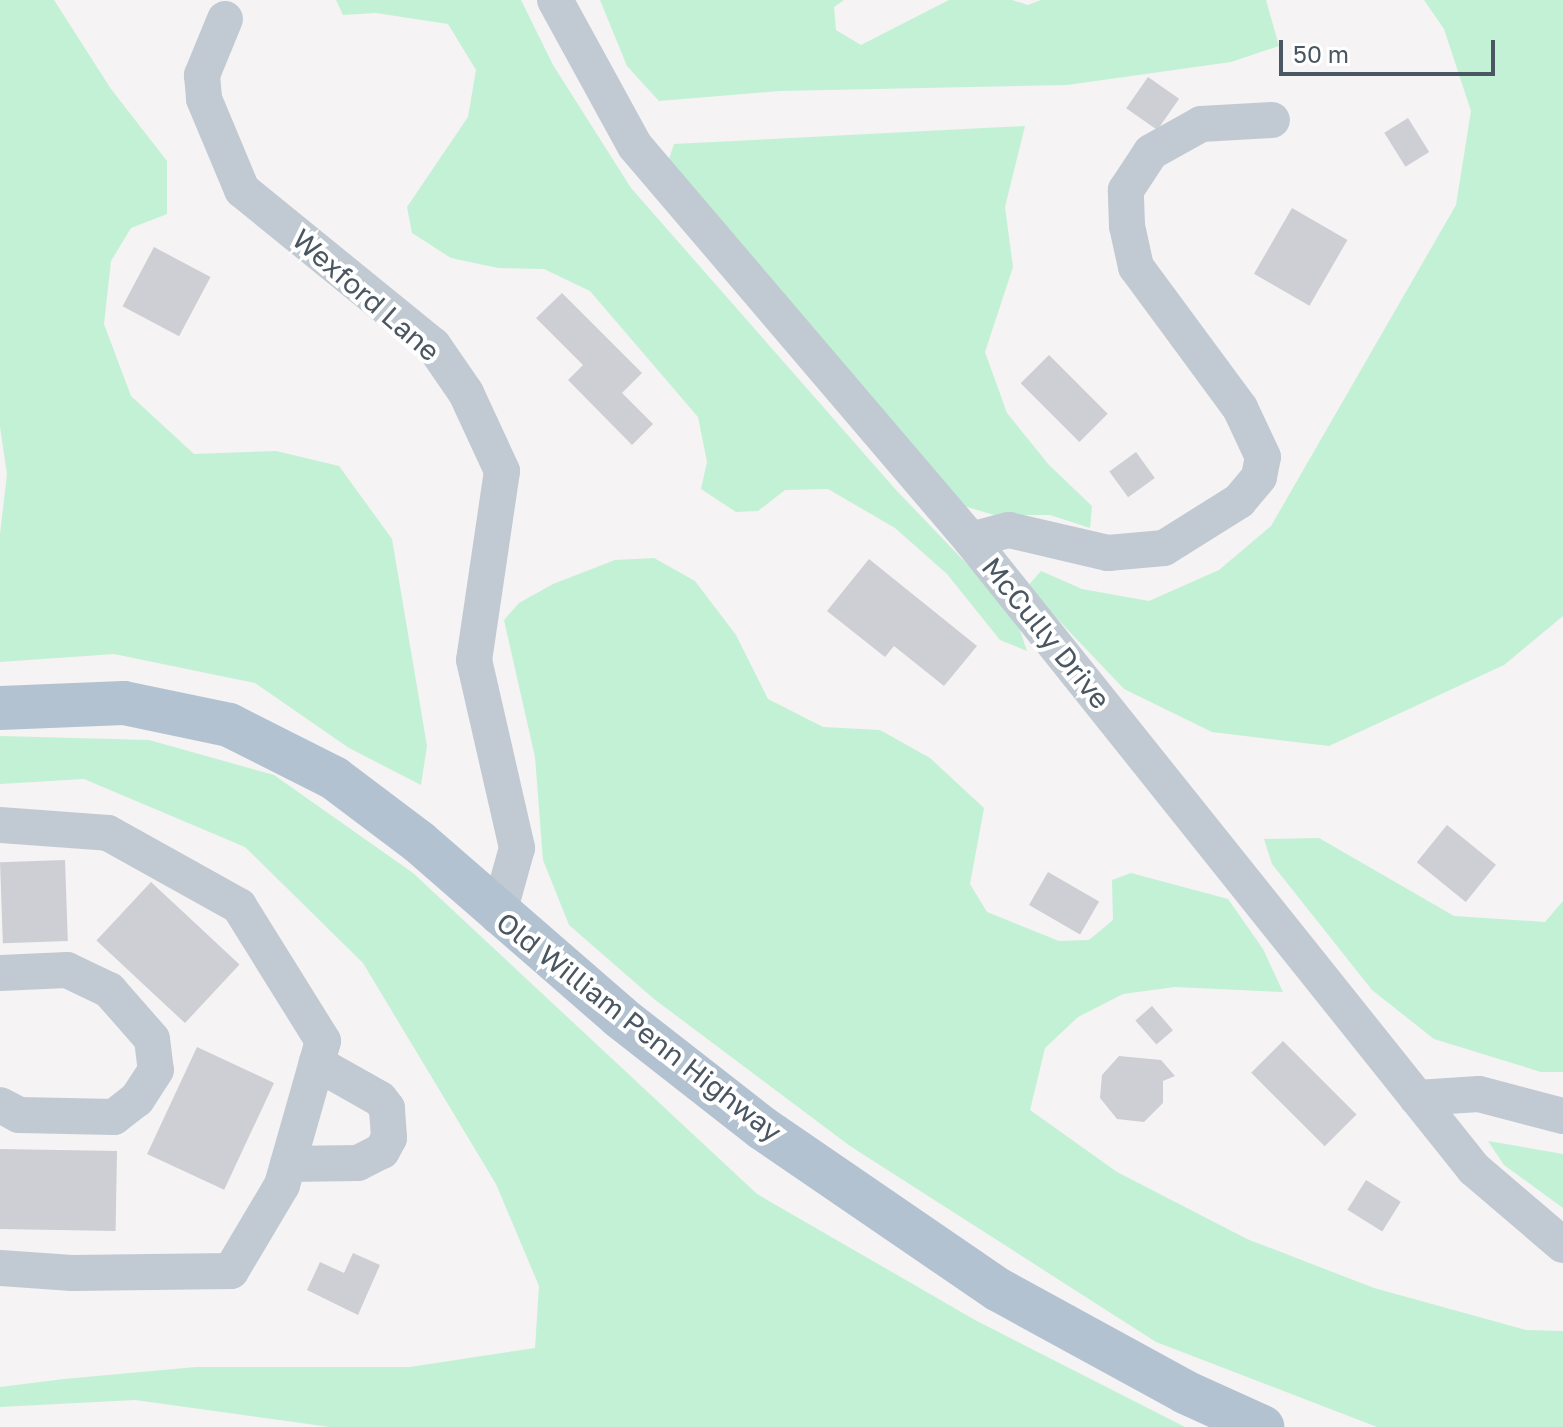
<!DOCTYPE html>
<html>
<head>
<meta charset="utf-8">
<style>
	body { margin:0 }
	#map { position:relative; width:1563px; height:1427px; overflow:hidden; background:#f5f3f3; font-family:"Golos Text",sans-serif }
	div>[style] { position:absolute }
	.green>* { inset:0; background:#c3f1d5 }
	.building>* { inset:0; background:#cdcfd5; transform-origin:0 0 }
	.minor>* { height:36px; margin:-18px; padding:0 18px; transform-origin:18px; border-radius:18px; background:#c1cad2 }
	.major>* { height:44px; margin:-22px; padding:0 22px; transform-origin:22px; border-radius:22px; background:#b3c2d1 }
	span { translate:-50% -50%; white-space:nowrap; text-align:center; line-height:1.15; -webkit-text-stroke:8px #fff; paint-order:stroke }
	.street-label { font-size:28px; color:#4a5661 }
	.scale { position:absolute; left:1279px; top:40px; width:216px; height:36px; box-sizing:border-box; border:4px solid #4a5661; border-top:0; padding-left:10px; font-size:24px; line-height:28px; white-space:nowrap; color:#4a5661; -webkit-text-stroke:6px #fff; paint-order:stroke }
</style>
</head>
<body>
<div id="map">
	<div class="green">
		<i style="clip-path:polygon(0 0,54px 0,111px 89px,167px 161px,167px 214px,131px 228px,111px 261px,104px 324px,131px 396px,194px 454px,276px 451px,339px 466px,392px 539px,427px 746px,421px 785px,349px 748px,255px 683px,114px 654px,0 662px,0 534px,7px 474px,0 427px)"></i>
		<i style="clip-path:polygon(336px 0,521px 0,553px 65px,631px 188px,896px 490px,1014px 613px,1027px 651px,1000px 640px,947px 574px,895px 528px,828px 489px,785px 490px,758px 511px,736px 512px,701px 489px,707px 462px,698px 417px,590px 291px,544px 269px,498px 268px,451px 258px,412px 233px,407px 207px,468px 117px,476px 70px,448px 24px,376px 13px,343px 15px)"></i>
		<i style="clip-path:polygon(600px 0,844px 0,834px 7px,836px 30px,861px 45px,949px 0,1012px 0,1028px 5px,1041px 0,1266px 0,1279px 46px,1231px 62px,1067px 85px,780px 91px,659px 101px,627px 66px)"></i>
		<i style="clip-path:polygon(1424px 0,1563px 0,1563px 616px,1504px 665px,1329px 746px,1212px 732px,1124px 689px,1027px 587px,1041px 571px,1082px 589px,1149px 601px,1219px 570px,1271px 526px,1456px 205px,1471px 111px,1444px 29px)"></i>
		<i style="clip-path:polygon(1025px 126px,1005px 207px,1013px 267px,985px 352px,1007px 413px,1049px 465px,1092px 506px,1090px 528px,1050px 515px,994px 515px,964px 506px,668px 162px,674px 144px)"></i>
		<i style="clip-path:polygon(654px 558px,695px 581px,736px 635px,768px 699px,823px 727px,880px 730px,930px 758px,984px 808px,970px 884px,987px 912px,1059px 941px,1089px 940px,1113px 920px,1112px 880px,1131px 873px,1228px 899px,1263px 949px,1283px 992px,1175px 987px,1123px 994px,1078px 1017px,1045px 1048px,1030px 1110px,1117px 1172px,1247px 1239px,1374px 1288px,1526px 1330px,1563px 1331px,1563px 1427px,1377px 1427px,1156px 1342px,850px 1146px,654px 999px,569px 925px,543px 860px,535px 757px,504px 620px,519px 603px,553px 584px,615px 560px)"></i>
		<i style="clip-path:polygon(0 736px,149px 740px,274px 775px,413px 873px,757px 1194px,975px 1320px,1185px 1427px,330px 1427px,135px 1400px,0 1407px,0 1387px,64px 1379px,196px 1367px,410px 1367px,535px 1348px,539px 1286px,496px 1184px,363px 963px,245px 847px,84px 779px,0 784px)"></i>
		<i style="clip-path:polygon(1319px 838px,1454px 916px,1545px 922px,1563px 901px,1563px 1072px,1541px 1072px,1434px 1039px,1372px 990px,1272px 864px,1264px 839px)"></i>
		<i style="clip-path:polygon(1488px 1141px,1563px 1154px,1563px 1208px,1504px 1165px)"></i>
	</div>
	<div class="building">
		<i style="left:1148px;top:77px;width:38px;height:38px;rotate:35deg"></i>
		<i style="left:1408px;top:118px;width:40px;height:28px;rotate:58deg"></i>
		<i style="left:1292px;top:208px;width:64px;height:76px;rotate:30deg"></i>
		<i style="left:154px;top:247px;width:64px;height:67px;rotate:28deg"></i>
		<i style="clip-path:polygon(562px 293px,642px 373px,622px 393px,653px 424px,632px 445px,568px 380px,583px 365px,536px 318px)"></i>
		<i style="left:1049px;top:355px;width:83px;height:40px;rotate:45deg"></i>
		<i style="left:1136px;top:452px;width:32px;height:33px;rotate:54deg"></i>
		<i style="clip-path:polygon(869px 559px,977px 646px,944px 686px,894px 646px,885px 657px,827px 611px)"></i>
		<i style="left:1447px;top:825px;width:63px;height:48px;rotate:39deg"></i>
		<i style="left:65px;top:860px;width:81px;height:65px;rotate:88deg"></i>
		<i style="left:1048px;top:872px;width:59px;height:38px;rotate:30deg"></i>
		<i style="left:151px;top:882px;width:121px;height:80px;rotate:43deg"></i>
		<i style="left:1152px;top:1006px;width:32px;height:22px;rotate:49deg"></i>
		<i style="left:1283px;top:1041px;width:104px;height:45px;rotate:45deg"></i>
		<i style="left:197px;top:1047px;width:85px;height:118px;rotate:25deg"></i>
		<i style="clip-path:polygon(1119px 1056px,1161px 1060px,1175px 1076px,1163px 1081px,1163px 1103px,1144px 1122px,1117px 1119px,1100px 1098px,1102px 1075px)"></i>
		<i style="left:0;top:1149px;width:117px;height:80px;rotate:1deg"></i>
		<i style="left:1366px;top:1180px;width:41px;height:35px;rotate:32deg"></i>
		<i style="clip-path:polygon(353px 1253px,380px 1265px,358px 1315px,307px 1290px,320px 1262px,344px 1273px)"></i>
	</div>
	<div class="minor">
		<i style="left:555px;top:0;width:166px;rotate:61.3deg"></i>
		<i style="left:635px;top:146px;width:518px;rotate:49.54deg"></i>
		<i style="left:971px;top:540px;width:805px;rotate:51.35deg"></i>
		<i style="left:1474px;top:1169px;width:117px;rotate:40.5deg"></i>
		<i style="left:225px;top:19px;width:61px;rotate:112.3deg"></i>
		<i style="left:202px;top:75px;width:24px;rotate:85deg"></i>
		<i style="left:204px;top:99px;width:99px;rotate:67.3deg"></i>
		<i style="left:242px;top:190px;width:246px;rotate:39.1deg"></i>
		<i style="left:433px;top:345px;width:58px;rotate:55.5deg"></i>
		<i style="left:466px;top:393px;width:86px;rotate:65.2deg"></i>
		<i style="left:502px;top:471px;width:191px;rotate:98.4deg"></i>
		<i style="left:474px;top:660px;width:193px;rotate:77.1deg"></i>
		<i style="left:517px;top:848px;width:71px;rotate:105.6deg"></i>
		<i style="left:971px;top:540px;width:39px;rotate:-15deg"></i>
		<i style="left:1009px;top:530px;width:102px;rotate:13.1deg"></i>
		<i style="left:1108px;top:553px;width:56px;rotate:-5.1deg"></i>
		<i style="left:1164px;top:548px;width:89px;rotate:-32.1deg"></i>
		<i style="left:1239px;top:501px;width:31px;rotate:-50deg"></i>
		<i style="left:1259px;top:477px;width:20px;rotate:-79deg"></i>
		<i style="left:1263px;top:457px;width:54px;rotate:-115.1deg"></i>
		<i style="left:1240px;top:408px;width:175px;rotate:-126.4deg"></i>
		<i style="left:1136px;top:267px;width:42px;rotate:-102.4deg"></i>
		<i style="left:1127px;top:226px;width:36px;rotate:-92deg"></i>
		<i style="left:1126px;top:190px;width:45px;rotate:-56.7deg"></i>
		<i style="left:1151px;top:152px;width:57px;rotate:-29.2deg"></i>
		<i style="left:1201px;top:124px;width:71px;rotate:-3.2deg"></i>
		<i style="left:0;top:825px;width:108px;rotate:4.2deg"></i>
		<i style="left:108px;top:833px;width:150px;rotate:29.1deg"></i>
		<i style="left:239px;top:906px;width:159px;rotate:58.1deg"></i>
		<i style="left:323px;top:1041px;width:150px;rotate:105.9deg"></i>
		<i style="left:282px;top:1185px;width:100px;rotate:120.7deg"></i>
		<i style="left:231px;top:1271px;width:159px;rotate:179.3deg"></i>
		<i style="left:72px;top:1273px;width:72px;rotate:-176deg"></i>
		<i style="left:0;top:973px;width:67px;rotate:-2.6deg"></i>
		<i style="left:67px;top:970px;width:47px;rotate:25.5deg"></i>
		<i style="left:109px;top:990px;width:65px;rotate:48.7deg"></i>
		<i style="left:152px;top:1039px;width:31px;rotate:83deg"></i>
		<i style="left:156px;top:1070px;width:35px;rotate:123deg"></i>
		<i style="left:137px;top:1099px;width:29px;rotate:142deg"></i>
		<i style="left:114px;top:1117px;width:95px;rotate:-178.8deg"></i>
		<i style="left:19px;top:1115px;width:21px;rotate:-152deg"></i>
		<i style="left:1417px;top:1098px;width:62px;rotate:-3.7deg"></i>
		<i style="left:1479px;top:1094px;width:87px;rotate:14.7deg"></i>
		<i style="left:288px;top:1164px;width:70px;rotate:-0.8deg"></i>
		<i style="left:358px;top:1163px;width:27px;rotate:-27deg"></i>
		<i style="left:382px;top:1151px;width:15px;rotate:-62deg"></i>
		<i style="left:389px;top:1138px;width:30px;rotate:-94deg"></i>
		<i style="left:387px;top:1108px;width:11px;rotate:-128deg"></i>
		<i style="left:380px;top:1099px;width:73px;rotate:-150.6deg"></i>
	</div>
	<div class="major">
		<i style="left:0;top:708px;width:124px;rotate:-2.3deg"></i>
		<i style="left:124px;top:703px;width:107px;rotate:11.8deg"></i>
		<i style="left:229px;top:725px;width:118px;rotate:26.8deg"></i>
		<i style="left:334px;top:778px;width:106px;rotate:37deg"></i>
		<i style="left:419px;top:842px;width:267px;rotate:41deg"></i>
		<i style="left:620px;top:1017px;width:180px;rotate:38deg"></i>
		<i style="left:762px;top:1128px;width:287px;rotate:34.4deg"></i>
		<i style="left:999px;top:1290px;width:212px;rotate:28.7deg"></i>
		<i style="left:1185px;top:1392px;width:85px;rotate:24.4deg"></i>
	</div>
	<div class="street-label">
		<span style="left:366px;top:295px;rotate:41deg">Wexford Lane</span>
		<span style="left:1046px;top:633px;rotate:51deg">McCully Drive</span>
		<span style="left:639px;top:1027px;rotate:38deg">Old William Penn Highway</span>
	</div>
	<div class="scale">50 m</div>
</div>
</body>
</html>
